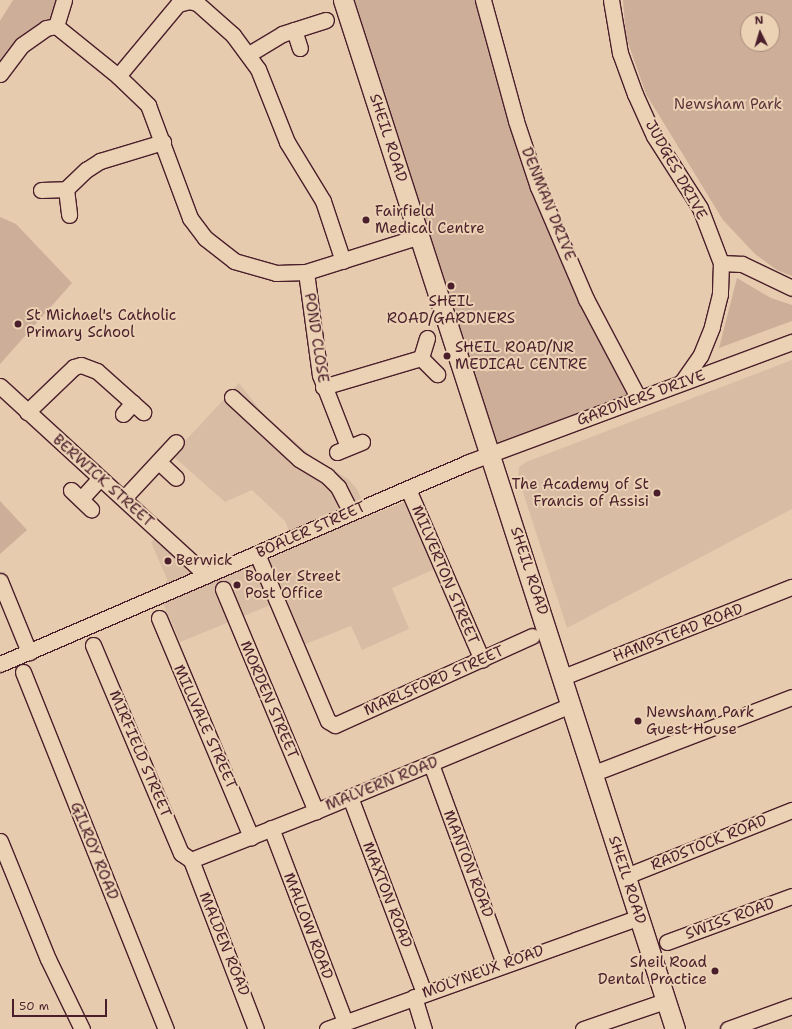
<!DOCTYPE html>
<html>
<head>
<meta charset="utf-8">
<style>
	body { margin:0 }
	#map { position:relative; width:792px; height:1029px; overflow:hidden; background:#e6cbaf; font-family:"Shantell Sans",sans-serif }
	div>[style] { position:absolute }
	.built>* { inset:0; background:#d9bca4 }
	.green>* { inset:0; background:#ccae99 }
	.roads { filter:drop-shadow(1px 0 #4a1f2b) drop-shadow(-1px 0 #4a1f2b) drop-shadow(0 1px #4a1f2b) drop-shadow(0 -1px #4a1f2b) }
	.minor>* { height:15px; margin:-7.5px; padding:0 7.5px; transform-origin:7.5px; border-radius:7.5px; background:#ecd2b4 }
	.major>* { height:19px; margin:-9.5px; padding:0 9.5px; transform-origin:9.5px; border-radius:9.5px; background:#ecd2b4 }
	.dots>* { width:11px; height:11px; translate:-50% -50%; box-sizing:border-box; border:2px solid #ecd2b4; border-radius:50% }
	span { translate:-50% -50%; white-space:nowrap; text-align:center; line-height:1.15; -webkit-text-stroke:4px #ecd2b4; paint-order:stroke }
	.park-label { font-size:15px; color:#5e343c }
	.street-label { font-size:15px; color:#4a1f2b }
	.poi-label { font-size:15px; color:#4a1f2b }
	.left { translate:0 -50%; text-align:left }
	.right { translate:-100% -50%; text-align:right }
	.north { position:absolute; left:740px; top:12px; width:40px; height:40px; box-sizing:border-box; background:#ecd2b4; border:1px solid #ab8a7d; border-radius:50%; rotate:355deg; font-size:11px; font-weight:700; line-height:16px; text-align:center; color:#4a1f2b }
	.north::after { content:''; display:block; margin:auto; width:14px; height:18px; background:#4a1f2b; clip-path:polygon(50% 0,100% 100%,50% 72%,0 100%) }
	.scale { position:absolute; left:12px; top:999px; width:95px; height:18px; box-sizing:border-box; border:2px solid #4a1f2b; border-top:0; padding-left:5px; font-size:12px; line-height:14px; white-space:nowrap; color:#4a1f2b; -webkit-text-stroke:3px #ecd2b4; paint-order:stroke }
</style>
</head>
<body>
<div id="map">
	<div class="built">
		<i style="clip-path:polygon(792px 360px,792px 509px,567px 628px,518px 477px,519px 467px,526px 462px)"></i>
		<i style="clip-path:polygon(239px 383px,264px 415px,314px 458px,348px 479px,357px 489px,369px 516px,407px 501px,437px 568px,392px 588px,409px 629px,362px 650px,351px 626px,303px 645px,268px 563px,269px 559px,295px 547px,285px 521px,252px 490px,225px 502px,172px 455px)"></i>
		<i style="clip-path:polygon(157px 537px,188px 564px,197px 589px,254px 565px,273px 604px,180px 642px,163px 603px,167px 579px,151px 542px)"></i>
	</div>
	<div class="green">
		<i style="clip-path:polygon(13px 0,57px 0,51px 19px,0 64px,0 21px)"></i>
		<i style="clip-path:polygon(354px 0,483px 0,538px 187px,639px 399px,490px 454px,344px 2px)"></i>
		<i style="clip-path:polygon(evenodd,623px 0,792px 0,792px 276px,777px 270px,755px 254px,723px 220px,646px 94px,626px 37px,623px 0,748px 20px,772px 20px,772px 44px,748px 44px,748px 20px)"></i>
		<i style="clip-path:polygon(0 217px,16px 224px,72px 283px,0 364px)"></i>
		<i style="clip-path:polygon(737px 278px,771px 298px,792px 305px,792px 321px,719px 348px)"></i>
		<i style="clip-path:polygon(0 501px,27px 530px,0 554px)"></i>
	</div>
	<div class="roads">
		<div class="minor">
			<i style="left:64px;top:0;width:27px;rotate:107deg"></i>
			<i style="left:56px;top:26px;width:80px;rotate:38.9deg"></i>
			<i style="left:118px;top:76px;width:42px;rotate:44deg"></i>
			<i style="left:148px;top:105px;width:121px;rotate:69.6deg"></i>
			<i style="left:190px;top:218px;width:25px;rotate:53deg"></i>
			<i style="left:205px;top:238px;width:37px;rotate:38deg"></i>
			<i style="left:234px;top:261px;width:44px;rotate:15.9deg"></i>
			<i style="left:276px;top:273px;width:30px;rotate:-2deg"></i>
			<i style="left:306px;top:272px;width:120px;rotate:-17.5deg"></i>
			<i style="left:483px;top:0;width:125px;rotate:74.7deg"></i>
			<i style="left:516px;top:121px;width:70px;rotate:71.6deg"></i>
			<i style="left:538px;top:187px;width:122px;rotate:66.8deg"></i>
			<i style="left:586px;top:299px;width:113px;rotate:62.1deg"></i>
			<i style="left:611px;top:0;width:54px;rotate:80.4deg"></i>
			<i style="left:620px;top:53px;width:44px;rotate:69.9deg"></i>
			<i style="left:635px;top:94px;width:46px;rotate:65.7deg"></i>
			<i style="left:654px;top:136px;width:85px;rotate:57.4deg"></i>
			<i style="left:700px;top:208px;width:59px;rotate:69.1deg"></i>
			<i style="left:721px;top:263px;width:31px;rotate:92deg"></i>
			<i style="left:720px;top:294px;width:34px;rotate:104deg"></i>
			<i style="left:712px;top:327px;width:31px;rotate:112deg"></i>
			<i style="left:700px;top:356px;width:32px;rotate:125deg"></i>
			<i style="left:294px;top:30px;width:19px;rotate:72deg"></i>
			<i style="left:249px;top:54px;width:39px;rotate:-31deg"></i>
			<i style="left:282px;top:34px;width:46px;rotate:-17.7deg"></i>
			<i style="left:0;top:74px;width:36px;rotate:-53deg"></i>
			<i style="left:22px;top:45px;width:29px;rotate:-35deg"></i>
			<i style="left:46px;top:28px;width:10px;rotate:-11deg"></i>
			<i style="left:118px;top:76px;width:94px;rotate:-50.2deg"></i>
			<i style="left:178px;top:4px;width:11px;rotate:-15deg"></i>
			<i style="left:189px;top:1px;width:8px;rotate:14deg"></i>
			<i style="left:197px;top:3px;width:48px;rotate:41.6deg"></i>
			<i style="left:233px;top:35px;width:42px;rotate:53.7deg"></i>
			<i style="left:258px;top:69px;width:79px;rotate:68.3deg"></i>
			<i style="left:287px;top:142px;width:69px;rotate:58.6deg"></i>
			<i style="left:323px;top:201px;width:63px;rotate:71.6deg"></i>
			<i style="left:66px;top:189px;width:26px;rotate:83deg"></i>
			<i style="left:41px;top:190px;width:25px;rotate:-2deg"></i>
			<i style="left:66px;top:189px;width:28px;rotate:-44deg"></i>
			<i style="left:86px;top:170px;width:17px;rotate:-33deg"></i>
			<i style="left:100px;top:161px;width:66px;rotate:-16.8deg"></i>
			<i style="left:721px;top:263px;width:21px;rotate:3deg"></i>
			<i style="left:742px;top:264px;width:55px;rotate:25.6deg"></i>
			<i style="left:306px;top:272px;width:104px;rotate:82.3deg"></i>
			<i style="left:320px;top:375px;width:77px;rotate:68.7deg"></i>
			<i style="left:427px;top:338px;width:21px;rotate:107deg"></i>
			<i style="left:421px;top:358px;width:23px;rotate:45deg"></i>
			<i style="left:0;top:386px;width:280px;rotate:42.5deg"></i>
			<i style="left:323px;top:387px;width:102px;rotate:-16.5deg"></i>
			<i style="left:232px;top:397px;width:91px;rotate:42.8deg"></i>
			<i style="left:299px;top:459px;width:33px;rotate:31deg"></i>
			<i style="left:327px;top:476px;width:16px;rotate:45deg"></i>
			<i style="left:338px;top:487px;width:28px;rotate:63deg"></i>
			<i style="left:27px;top:412px;width:65px;rotate:-43.8deg"></i>
			<i style="left:74px;top:367px;width:7px;rotate:-16deg"></i>
			<i style="left:81px;top:365px;width:17px;rotate:21deg"></i>
			<i style="left:97px;top:371px;width:62px;rotate:41.7deg"></i>
			<i style="left:123px;top:414px;width:15px;rotate:-48deg"></i>
			<i style="left:337px;top:452px;width:27px;rotate:-22deg"></i>
			<i style="left:159px;top:462px;width:23px;rotate:43deg"></i>
			<i style="left:408px;top:489px;width:186px;rotate:66.6deg"></i>
			<i style="left:71px;top:490px;width:28px;rotate:44deg"></i>
			<i style="left:124px;top:498px;width:76px;rotate:-47.1deg"></i>
			<i style="left:81px;top:499px;width:28px;rotate:-48deg"></i>
			<i style="left:257px;top:554px;width:181px;rotate:67deg"></i>
			<i style="left:328px;top:721px;width:8px;rotate:30deg"></i>
			<i style="left:335px;top:725px;width:216px;rotate:-24.3deg"></i>
			<i style="left:0;top:581px;width:77px;rotate:67.8deg"></i>
			<i style="left:223px;top:589px;width:241px;rotate:67.3deg"></i>
			<i style="left:159px;top:618px;width:238px;rotate:67.2deg"></i>
			<i style="left:93px;top:645px;width:226px;rotate:67.1deg"></i>
			<i style="left:181px;top:853px;width:12px;rotate:35deg"></i>
			<i style="left:0;top:664px;width:511px;rotate:-23.3deg"></i>
			<i style="left:469px;top:462px;width:345px;rotate:-20.4deg"></i>
			<i style="left:23px;top:672px;width:385px;rotate:68.2deg"></i>
			<i style="left:563px;top:677px;width:246px;rotate:-21.5deg"></i>
			<i style="left:431px;top:764px;width:213px;rotate:69.9deg"></i>
			<i style="left:594px;top:773px;width:212px;rotate:-21deg"></i>
			<i style="left:350px;top:797px;width:210px;rotate:69.3deg"></i>
			<i style="left:271px;top:828px;width:208px;rotate:69.1deg"></i>
			<i style="left:0;top:841px;width:127px;rotate:67.9deg"></i>
			<i style="left:48px;top:959px;width:78px;rotate:64.1deg"></i>
			<i style="left:191px;top:860px;width:134px;rotate:-21.4deg"></i>
			<i style="left:316px;top:811px;width:276px;rotate:-22.6deg"></i>
			<i style="left:191px;top:860px;width:181px;rotate:69deg"></i>
			<i style="left:626px;top:876px;width:179px;rotate:-21.7deg"></i>
			<i style="left:667px;top:942px;width:133px;rotate:-20.2deg"></i>
			<i style="left:414px;top:997px;width:34px;rotate:73deg"></i>
			<i style="left:327px;top:1029px;width:331px;rotate:-19.7deg"></i>
			<i style="left:583px;top:1029px;width:87px;rotate:-18.9deg"></i>
			<i style="left:728px;top:1029px;width:68px;rotate:-19.8deg"></i>
		</div>
		<div class="major">
			<i style="left:343px;top:0;width:1081px;rotate:72.12deg"></i>
		</div>
	</div>
	<div class="dots">
		<i style="left:366px;top:220px;background:#4a1f2b"></i>
		<i style="left:451px;top:286px;background:#4a1f2b"></i>
		<i style="left:18px;top:324px;background:#4a1f2b"></i>
		<i style="left:447px;top:356px;background:#4a1f2b"></i>
		<i style="left:657px;top:493px;background:#4a1f2b"></i>
		<i style="left:168px;top:561px;background:#4a1f2b"></i>
		<i style="left:237px;top:585px;background:#4a1f2b"></i>
		<i style="left:638px;top:721px;background:#4a1f2b"></i>
		<i style="left:715px;top:971px;background:#4a1f2b"></i>
	</div>
	<div class="park-label">
		<span style="left:728px;top:105px">Newsham Park</span>
	</div>
	<div class="street-label">
		<span style="left:388px;top:138px;rotate:72deg">SHEIL ROAD</span>
		<span style="left:676px;top:170px;rotate:61deg">JUDGES DRIVE</span>
		<span style="left:548px;top:204px;rotate:68deg">DENMAN DRIVE</span>
		<span style="left:316px;top:338px;rotate:81deg">POND CLOSE</span>
		<span style="left:641px;top:398px;rotate:-20deg">GARDNERS DRIVE</span>
		<span style="left:103px;top:481px;rotate:42deg">BERWICK STREET</span>
		<span style="left:311px;top:530px;rotate:-24deg">BOALER STREET</span>
		<span style="left:529px;top:571px;rotate:72deg">SHEIL ROAD</span>
		<span style="left:445px;top:575px;rotate:67deg">MILVERTON STREET</span>
		<span style="left:678px;top:633px;rotate:-21deg">HAMPSTEAD ROAD</span>
		<span style="left:434px;top:681px;rotate:-24deg">MARLSFORD STREET</span>
		<span style="left:269px;top:700px;rotate:67deg">MORDEN STREET</span>
		<span style="left:205px;top:727px;rotate:66deg">MILLVALE STREET</span>
		<span style="left:140px;top:754px;rotate:67deg">MIRFIELD STREET</span>
		<span style="left:382px;top:784px;rotate:-22deg">MALVERN ROAD</span>
		<span style="left:709px;top:843px;rotate:-22deg">RADSTOCK ROAD</span>
		<span style="left:94px;top:851px;rotate:68deg">GILROY ROAD</span>
		<span style="left:468px;top:864px;rotate:69deg">MANTON ROAD</span>
		<span style="left:627px;top:880px;rotate:72deg">SHEIL ROAD</span>
		<span style="left:387px;top:895px;rotate:69deg">MAXTON ROAD</span>
		<span style="left:730px;top:919px;rotate:-20deg">SWISS ROAD</span>
		<span style="left:308px;top:926px;rotate:69deg">MALLOW ROAD</span>
		<span style="left:224px;top:944px;rotate:68deg">MALDEN ROAD</span>
		<span style="left:483px;top:972px;rotate:-20deg">MOLYNEUX ROAD</span>
	</div>
	<div class="poi-label">
		<span class="left" style="left:375px;top:220px">Fairfield<br>Medical Centre</span>
		<span style="left:451px;top:310px">SHEIL<br>ROAD/GARDNERS</span>
		<span class="left" style="left:26px;top:324px">St Michael's Catholic<br>Primary School</span>
		<span class="left" style="left:455px;top:356px">SHEIL ROAD/NR<br>MEDICAL CENTRE</span>
		<span class="right" style="left:649px;top:493px">The Academy of St<br>Francis of Assisi</span>
		<span class="left" style="left:176px;top:561px">Berwick</span>
		<span class="left" style="left:245px;top:585px">Boaler Street<br>Post Office</span>
		<span class="left" style="left:646px;top:721px">Newsham Park<br>Guest House</span>
		<span class="right" style="left:707px;top:971px">Sheil Road<br>Dental Practice</span>
	</div>
	<div class="north">N</div>
	<div class="scale">50 m</div>
</div>
</body>
</html>
